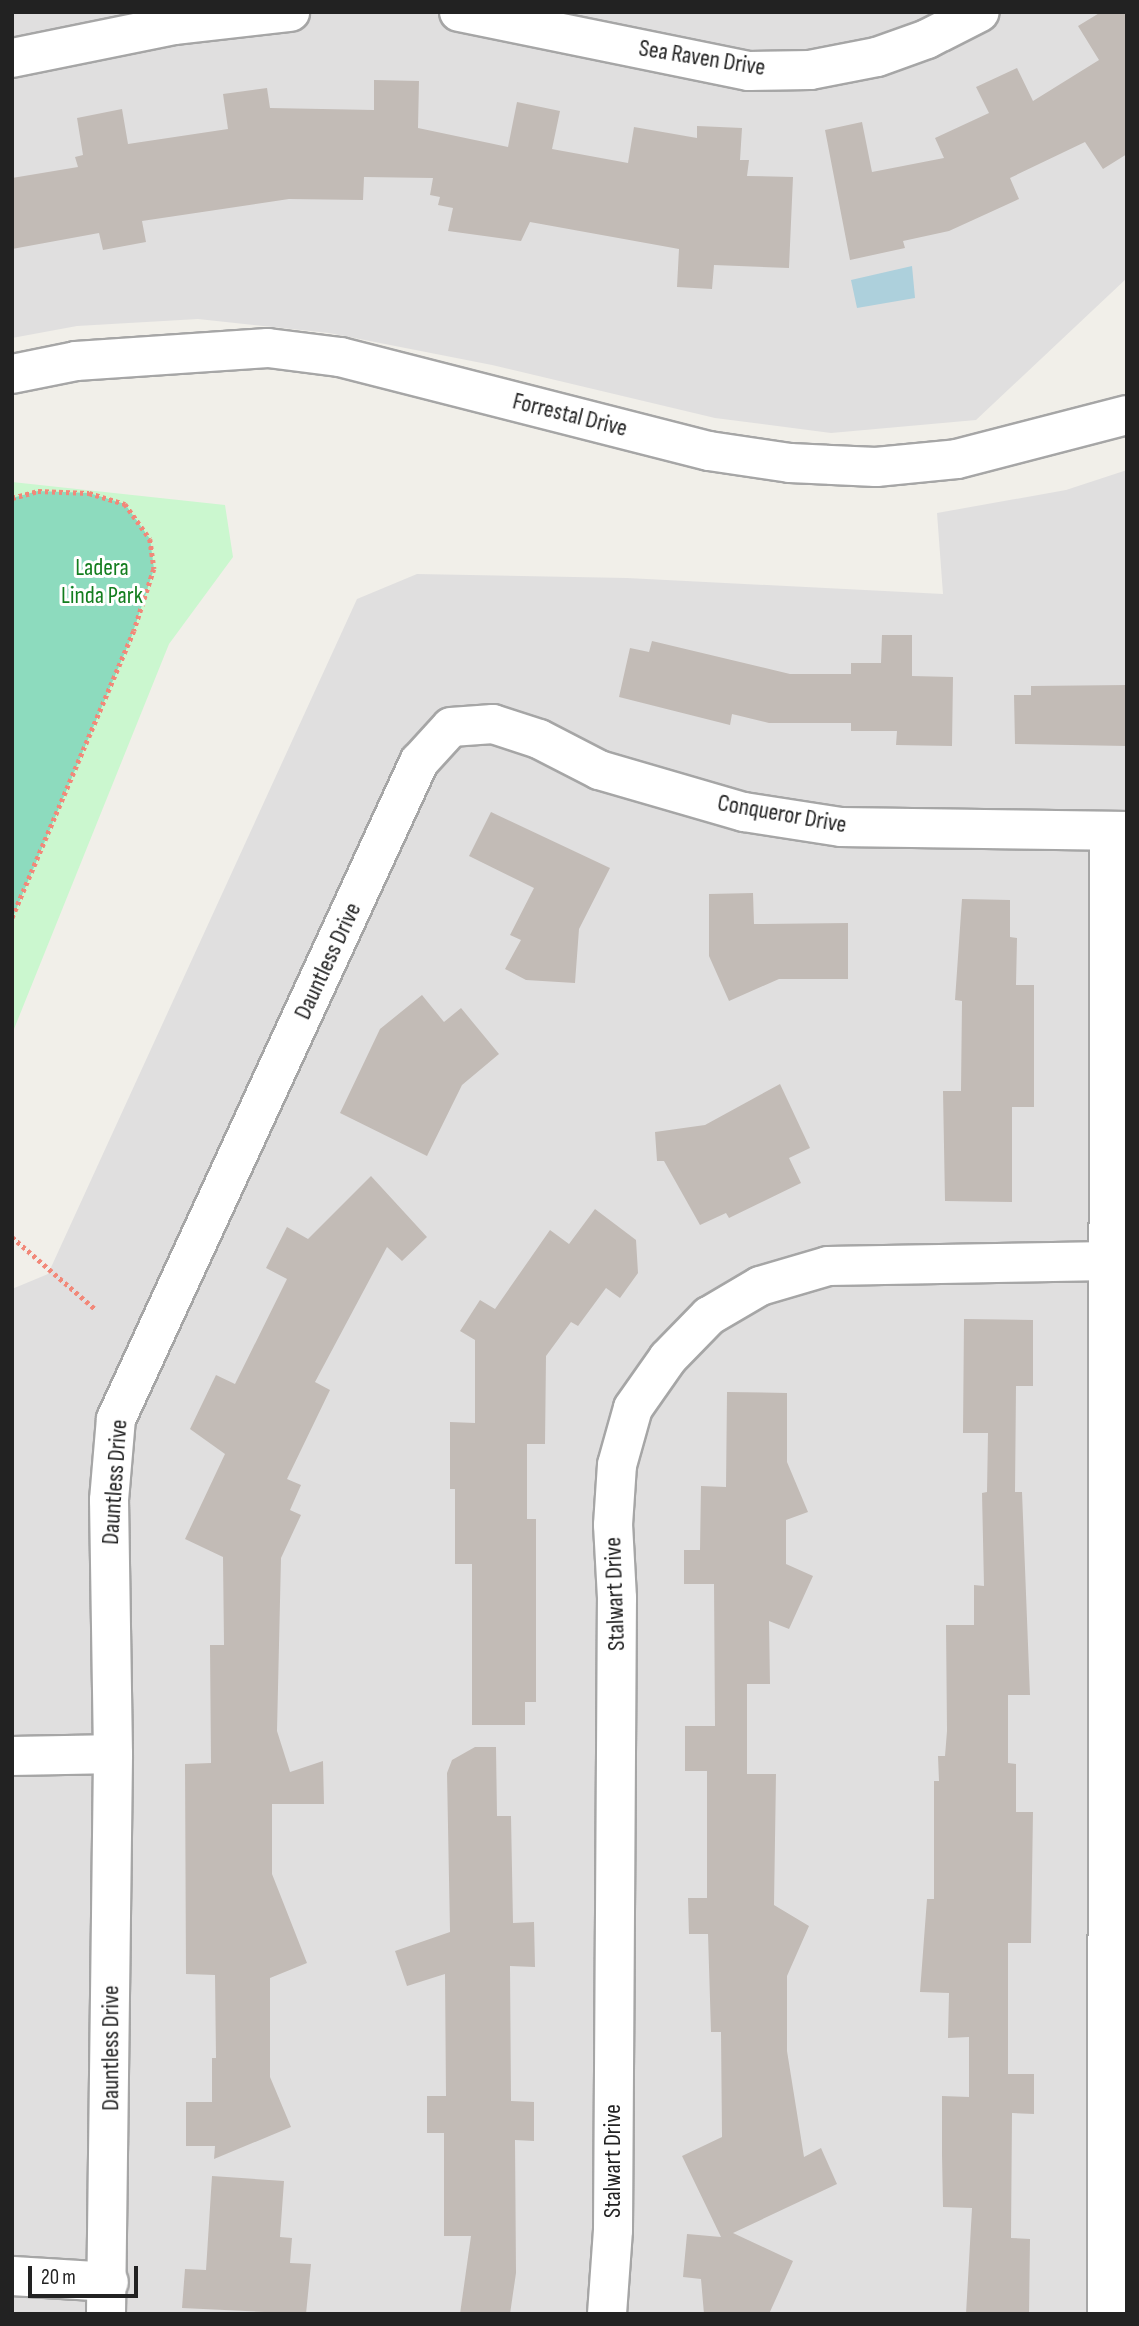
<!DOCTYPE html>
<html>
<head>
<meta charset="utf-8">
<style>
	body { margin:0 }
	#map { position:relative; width:1139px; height:2326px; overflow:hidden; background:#f1efe9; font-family:"Sofia Sans Condensed",sans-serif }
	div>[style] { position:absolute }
	.residential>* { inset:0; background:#e0dfdf }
	.park>* { inset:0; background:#cbf7cf }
	.pitch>* { inset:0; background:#8ddbbe }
	.water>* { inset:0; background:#add0dc }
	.building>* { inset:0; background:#c2bbb6 }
	.path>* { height:4.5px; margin-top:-2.25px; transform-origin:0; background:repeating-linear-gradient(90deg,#f28879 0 3.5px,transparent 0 7px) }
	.roads { filter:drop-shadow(2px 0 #a6a6a6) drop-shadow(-2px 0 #a6a6a6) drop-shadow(0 2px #a6a6a6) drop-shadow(0 -2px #a6a6a6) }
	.minor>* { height:38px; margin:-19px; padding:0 19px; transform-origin:19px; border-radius:19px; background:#fff }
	span { translate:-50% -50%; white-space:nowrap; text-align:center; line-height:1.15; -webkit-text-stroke:6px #fff; paint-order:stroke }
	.street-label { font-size:24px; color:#222 }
	.park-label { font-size:24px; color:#137d1e }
	.frame { position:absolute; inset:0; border:14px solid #222; pointer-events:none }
	.scale { position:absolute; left:28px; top:2266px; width:110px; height:32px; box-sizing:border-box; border:4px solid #222; border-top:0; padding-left:9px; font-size:21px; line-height:24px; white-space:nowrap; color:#222; -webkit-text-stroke:5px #fff; paint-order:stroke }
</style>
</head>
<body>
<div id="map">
	<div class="residential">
		<i style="clip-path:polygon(12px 12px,1127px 12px,1127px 278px,976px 420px,831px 433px,715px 418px,492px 365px,329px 333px,198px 319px,77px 326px,12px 338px)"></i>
		<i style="clip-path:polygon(1127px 470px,1127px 2314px,12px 2314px,12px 1289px,48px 1274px,357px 599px,417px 574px,627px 578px,943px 594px,937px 513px,1066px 490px)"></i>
	</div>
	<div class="park">
		<i style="clip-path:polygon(12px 482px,225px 505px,233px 557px,169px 644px,12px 1034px)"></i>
	</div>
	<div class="pitch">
		<i style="clip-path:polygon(38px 491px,89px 493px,125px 504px,150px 539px,154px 569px,131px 638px,12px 919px,12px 498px)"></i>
	</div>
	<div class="water">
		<i style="clip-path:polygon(912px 266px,915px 298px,857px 308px,851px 280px)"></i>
	</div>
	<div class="building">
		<i style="clip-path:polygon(1101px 12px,1127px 12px,1127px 154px,1103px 169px,1085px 142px,1010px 178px,1019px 199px,949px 231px,903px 241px,905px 248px,850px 260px,825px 130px,862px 122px,872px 172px,944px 158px,935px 138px,989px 113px,976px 87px,1017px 68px,1033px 101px,1099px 60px,1078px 26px)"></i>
		<i style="clip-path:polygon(374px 80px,419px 81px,418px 128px,508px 147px,517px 102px,560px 111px,552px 149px,628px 163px,634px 127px,697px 138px,697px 126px,742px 128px,740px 160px,749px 160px,747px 176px,793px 177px,789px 268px,714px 265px,712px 289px,677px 287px,679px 249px,530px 222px,521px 241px,448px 231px,453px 208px,438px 205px,440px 197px,430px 195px,433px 178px,364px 177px,363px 200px,289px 199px,142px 221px,146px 242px,103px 250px,99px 233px,12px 249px,12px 178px,78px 167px,75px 157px,83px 155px,77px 118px,122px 109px,128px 144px,228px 129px,223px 94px,267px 88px,270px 108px,374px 110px)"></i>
		<i style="clip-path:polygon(882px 635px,912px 635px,912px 676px,953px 677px,952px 746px,896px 745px,897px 731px,851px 731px,851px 723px,769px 723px,732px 714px,730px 725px,619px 697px,630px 648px,649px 652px,652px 641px,790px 674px,851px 674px,851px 663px,881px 663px)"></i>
		<i style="clip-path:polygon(1127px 685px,1127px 746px,1015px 744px,1014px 695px,1031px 695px,1031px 686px)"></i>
		<i style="clip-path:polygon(491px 812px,610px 868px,579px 929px,575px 983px,526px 980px,505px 969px,521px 940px,510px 935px,534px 888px,469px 856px)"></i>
		<i style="clip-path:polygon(753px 893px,754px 924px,848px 923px,848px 979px,779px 979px,729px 1001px,709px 956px,709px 894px)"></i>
		<i style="clip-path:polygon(962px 899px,1010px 900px,1010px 937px,1017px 938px,1016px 985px,1034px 985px,1034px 1107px,1012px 1107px,1012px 1202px,945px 1201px,943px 1091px,961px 1091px,962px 1001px,955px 1000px)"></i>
		<i style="clip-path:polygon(422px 995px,444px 1022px,461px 1008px,499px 1054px,462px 1085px,427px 1156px,340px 1113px,380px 1029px)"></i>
		<i style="clip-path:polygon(780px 1084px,810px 1148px,789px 1158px,801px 1183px,729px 1218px,726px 1213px,700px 1225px,664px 1161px,657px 1161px,655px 1132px,705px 1125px)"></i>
		<i style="clip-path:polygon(371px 1176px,427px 1237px,402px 1261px,387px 1247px,315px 1382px,330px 1390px,287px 1479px,301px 1485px,290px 1510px,301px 1515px,281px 1558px,277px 1731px,290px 1772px,323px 1761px,324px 1804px,272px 1804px,272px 1874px,307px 1963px,270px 1978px,270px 2077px,291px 2127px,214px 2159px,215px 2146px,186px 2146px,186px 2102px,212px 2102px,212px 2058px,216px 2058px,215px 1975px,186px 1974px,185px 1764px,211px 1763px,210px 1645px,224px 1645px,223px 1557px,185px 1539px,225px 1454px,190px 1429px,216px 1375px,235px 1384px,287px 1279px,266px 1268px,287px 1227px,308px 1239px)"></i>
		<i style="clip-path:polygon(595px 1209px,636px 1240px,638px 1273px,620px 1298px,606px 1288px,578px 1326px,571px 1322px,546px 1356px,545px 1444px,527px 1444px,527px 1519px,536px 1519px,536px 1702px,525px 1702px,525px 1725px,472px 1725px,472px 1564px,455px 1564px,455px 1489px,450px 1489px,450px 1422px,475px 1423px,475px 1340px,460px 1331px,480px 1300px,495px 1309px,550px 1230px,569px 1244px)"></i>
		<i style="clip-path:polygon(964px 1319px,1033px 1320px,1033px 1386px,1016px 1386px,1015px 1492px,1022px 1492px,1030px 1695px,1008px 1695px,1008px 1763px,1016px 1764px,1016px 1812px,1033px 1812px,1031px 1943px,1008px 1943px,1008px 2074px,1034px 2074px,1034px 2114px,1012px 2113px,1011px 2238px,1030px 2239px,1029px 2314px,966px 2314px,972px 2208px,943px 2207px,942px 2155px,942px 2096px,969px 2097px,969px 2037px,948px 2038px,949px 1993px,920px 1992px,927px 1899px,934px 1899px,934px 1781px,939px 1781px,938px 1756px,945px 1756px,947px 1731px,946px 1625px,974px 1625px,974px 1585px,984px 1586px,982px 1493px,987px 1492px,988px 1433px,963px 1433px)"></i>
		<i style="clip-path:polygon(727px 1392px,787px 1393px,787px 1462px,808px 1512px,786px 1520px,786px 1564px,813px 1576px,789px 1629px,769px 1621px,770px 1684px,747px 1684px,747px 1774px,776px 1774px,774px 1905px,809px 1926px,787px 1976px,787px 2051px,804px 2157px,821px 2148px,837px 2184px,733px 2233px,793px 2261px,769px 2314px,704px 2314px,701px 2279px,683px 2277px,687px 2234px,721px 2237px,682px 2156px,722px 2137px,721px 2032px,711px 2032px,708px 1934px,689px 1934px,688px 1898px,707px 1898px,707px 1771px,685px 1771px,685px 1726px,715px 1726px,714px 1584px,684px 1584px,684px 1550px,700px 1550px,701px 1486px,726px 1487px)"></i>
		<i style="clip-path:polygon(475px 1747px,496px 1747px,497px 1816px,511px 1816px,513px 1923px,534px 1922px,535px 1967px,510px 1966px,511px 2101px,534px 2102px,534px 2141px,515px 2140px,516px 2273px,510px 2314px,460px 2314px,471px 2236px,444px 2236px,444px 2133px,427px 2133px,427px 2096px,446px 2096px,445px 1974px,407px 1986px,395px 1951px,450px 1932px,447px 1773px,452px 1760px)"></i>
		<i style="clip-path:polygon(212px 2176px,284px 2181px,280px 2237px,292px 2238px,290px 2263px,311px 2264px,306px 2314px,182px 2308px,185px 2269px,206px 2270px)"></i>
	</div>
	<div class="path">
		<i style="left:12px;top:498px;width:27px;rotate:-15deg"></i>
		<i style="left:38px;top:491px;width:51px;rotate:2.2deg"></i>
		<i style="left:89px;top:493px;width:38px;rotate:17deg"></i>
		<i style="left:125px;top:504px;width:43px;rotate:54.5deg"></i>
		<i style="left:150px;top:539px;width:30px;rotate:82deg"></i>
		<i style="left:154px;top:569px;width:65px;rotate:107.9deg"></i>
		<i style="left:134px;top:631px;width:313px;rotate:113deg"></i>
		<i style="left:12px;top:1237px;width:110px;rotate:40.9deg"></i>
	</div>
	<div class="roads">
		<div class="minor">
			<i style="left:459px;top:12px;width:296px;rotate:11.5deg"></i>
			<i style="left:749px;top:71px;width:61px;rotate:-0.9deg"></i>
			<i style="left:810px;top:70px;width:68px;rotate:-11deg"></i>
			<i style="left:877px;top:57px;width:53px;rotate:-19.8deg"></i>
			<i style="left:927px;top:39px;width:59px;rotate:-27deg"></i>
			<i style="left:12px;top:58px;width:165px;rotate:-11.5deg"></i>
			<i style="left:174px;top:25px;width:117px;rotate:-6.4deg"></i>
			<i style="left:12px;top:374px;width:65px;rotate:-11.5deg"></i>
			<i style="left:76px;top:361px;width:192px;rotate:-3.9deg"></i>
			<i style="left:268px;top:348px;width:73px;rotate:7.1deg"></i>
			<i style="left:340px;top:357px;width:381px;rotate:14.3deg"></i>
			<i style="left:709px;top:451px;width:82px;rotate:8.4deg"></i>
			<i style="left:790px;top:463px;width:86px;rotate:2.7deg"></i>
			<i style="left:876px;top:467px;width:81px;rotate:-5.6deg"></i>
			<i style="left:957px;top:459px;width:176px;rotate:-14.5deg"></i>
			<i style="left:12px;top:1756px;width:101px;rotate:-1.1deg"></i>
			<i style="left:12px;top:2276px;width:97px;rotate:3.5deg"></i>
			<i style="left:106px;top:2314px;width:560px;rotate:-89.28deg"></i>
			<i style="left:113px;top:1754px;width:254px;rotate:-90.9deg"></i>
			<i style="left:109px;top:1500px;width:81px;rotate:-85.1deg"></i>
			<i style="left:116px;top:1419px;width:724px;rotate:-65.24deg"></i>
			<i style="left:419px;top:762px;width:47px;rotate:-47.6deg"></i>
			<i style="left:451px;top:727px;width:42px;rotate:-4.1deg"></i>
			<i style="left:493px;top:724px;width:48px;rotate:18.1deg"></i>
			<i style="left:539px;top:739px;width:68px;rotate:27.3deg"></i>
			<i style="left:599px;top:770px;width:151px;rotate:16.2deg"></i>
			<i style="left:744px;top:812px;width:98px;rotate:8.8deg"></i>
			<i style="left:841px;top:827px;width:286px;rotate:0.8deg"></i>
			<i style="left:607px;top:2314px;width:84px;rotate:-85.9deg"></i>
			<i style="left:613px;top:2230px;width:632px;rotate:-89.64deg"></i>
			<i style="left:617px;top:1598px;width:73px;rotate:-93.1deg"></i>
			<i style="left:613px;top:1525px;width:60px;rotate:-86.2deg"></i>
			<i style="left:617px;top:1465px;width:59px;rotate:-74.3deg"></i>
			<i style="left:633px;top:1408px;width:61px;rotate:-55deg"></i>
			<i style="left:668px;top:1358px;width:59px;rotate:-45.7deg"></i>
			<i style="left:709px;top:1316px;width:59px;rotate:-30.5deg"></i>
			<i style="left:760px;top:1286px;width:71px;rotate:-16.4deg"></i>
			<i style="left:828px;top:1266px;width:281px;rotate:-1deg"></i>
			<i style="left:1107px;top:2314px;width:1483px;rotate:-89.92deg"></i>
		</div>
	</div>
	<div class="street-label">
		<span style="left:702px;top:58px;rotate:9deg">Sea Raven Drive</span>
		<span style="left:570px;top:415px;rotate:14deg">Forrestal Drive</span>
		<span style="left:782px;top:814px;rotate:10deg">Conqueror Drive</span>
		<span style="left:328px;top:961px;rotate:-65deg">Dauntless Drive</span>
		<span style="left:115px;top:1482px;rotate:-86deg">Dauntless Drive</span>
		<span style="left:615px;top:1594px;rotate:-92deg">Stalwart Drive</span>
		<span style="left:111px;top:2048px;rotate:-90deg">Dauntless Drive</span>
		<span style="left:613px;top:2161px;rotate:-90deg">Stalwart Drive</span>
	</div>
	<div class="park-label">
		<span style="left:102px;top:582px">Ladera<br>Linda Park</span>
	</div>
	<div class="frame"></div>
	<div class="scale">20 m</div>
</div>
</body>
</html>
